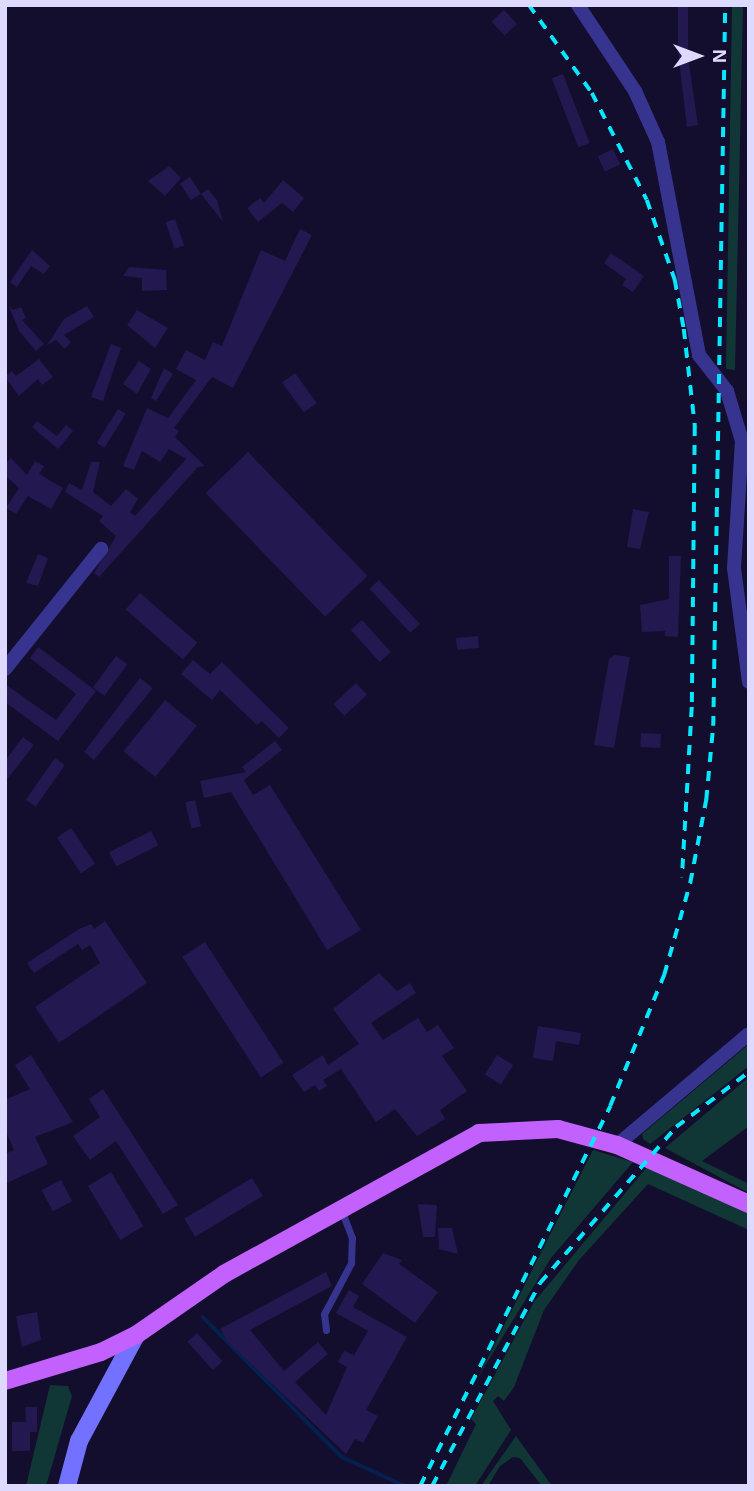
<!DOCTYPE html>
<html>
<head>
<meta charset="utf-8">
<style>
	body { margin:0 }
	#map { position:relative; width:754px; height:1491px; overflow:hidden; background:#130e2d; font-family:Arial,sans-serif }
	div>[style] { position:absolute }
	.green>* { inset:0; background:#103736 }
	.stream>* { height:3.5px; margin:-1.75px; padding:0 1.75px; transform-origin:1.75px; border-radius:1.75px; background:#05204f }
	.building>* { inset:0; background:#231850; transform-origin:0 0 }
	.service>* { height:7px; margin:-3.5px; padding:0 3.5px; transform-origin:3.5px; border-radius:3.5px; background:#373490 }
	.minor>* { height:14px; margin:-7px; padding:0 7px; transform-origin:7px; border-radius:7px; background:#373490 }
	.secondary>* { height:18px; margin:-9px; padding:0 9px; transform-origin:9px; border-radius:9px; background:#7371ff }
	.primary>* { height:18px; margin:-9px; padding:0 9px; transform-origin:9px; border-radius:9px; background:#c361ff }
	.rail>* { height:3.5px; margin-top:-1.75px; transform-origin:0; background:repeating-linear-gradient(90deg,#06e8ff 0 10px,transparent 0 19px) }
	span { translate:-50% -50%; white-space:nowrap; text-align:center; line-height:1.15; -webkit-text-stroke:5px #130e2d; paint-order:stroke }
	.frame { position:absolute; inset:0; border:7px solid #dedaff; pointer-events:none }
	.north { position:absolute; left:663px; top:21px; width:70px; height:70px; -webkit-text-stroke:5px #130e2d; paint-order:stroke; rotate:90deg; font-size:19px; font-weight:700; line-height:28px; text-align:center; color:#dedaff }
	.north::after { content:''; display:block; margin:auto; width:24px; height:32px; background:#dedaff; clip-path:polygon(50% 0,100% 100%,50% 72%,0 100%) }
</style>
</head>
<body>
<div id="map">
	<div class="green">
		<i style="clip-path:polygon(732px 5px,743px 5px,735px 370px,726px 369px)"></i>
		<i style="clip-path:polygon(749px 1044px,749px 1066px,650px 1144px,643px 1139px,642px 1134px)"></i>
		<i style="clip-path:polygon(749px 1077px,749px 1126px,702px 1161px,749px 1184px,749px 1193px,665px 1148px)"></i>
		<i style="clip-path:polygon(593px 1150px,633px 1162px,551px 1258px,477px 1379px)"></i>
		<i style="clip-path:polygon(647px 1167px,749px 1213px,749px 1230px,648px 1184px,579px 1260px,544px 1310px,514px 1387px,504px 1401px,498px 1396px,493px 1401px,511px 1430px,475px 1486px,446px 1486px,476px 1424px,471px 1419px,534px 1302px)"></i>
		<i style="clip-path:polygon(50px 1385px,68px 1386px,72px 1396px,46px 1486px,26px 1486px)"></i>
		<i style="clip-path:polygon(516px 1436px,552px 1486px,542px 1486px,520px 1458px,513px 1457px,500px 1466px,488px 1486px,481px 1486px)"></i>
	</div>
	<div class="stream">
		<i style="left:203px;top:1317px;width:197px;rotate:45.2deg"></i>
		<i style="left:342px;top:1457px;width:69px;rotate:24.7deg"></i>
	</div>
	<div class="building">
		<i style="left:678px;top:5px;width:10px;height:44px"></i>
		<i style="left:504px;top:10px;width:19px;height:17px;rotate:47deg"></i>
		<i style="clip-path:polygon(687px 51px,698px 125px,687px 127px,678px 52px)"></i>
		<i style="left:563px;top:74px;width:74px;height:12px;rotate:69deg"></i>
		<i style="left:613px;top:149px;width:17px;height:17px;rotate:65deg"></i>
		<i style="clip-path:polygon(169px 166px,181px 178px,165px 196px,148px 181px)"></i>
		<i style="left:190px;top:177px;width:20px;height:12px;rotate:57deg"></i>
		<i style="clip-path:polygon(283px 180px,304px 198px,293px 212px,282px 203px,258px 222px,247px 208px,260px 198px,264px 203px)"></i>
		<i style="clip-path:polygon(208px 189px,217px 200px,223px 222px,201px 194px)"></i>
		<i style="left:175px;top:219px;width:28px;height:10px;rotate:71deg"></i>
		<i style="clip-path:polygon(300px 229px,312px 235px,233px 388px,212px 377px,174px 428px,179px 431px,175px 437px,205px 466px,198px 467px,99px 577px,94px 573px,116px 536px,99px 521px,103px 516px,65px 492px,69px 483px,82px 490px,91px 462px,100px 462px,93px 492px,111px 506px,126px 489px,138px 499px,130px 512px,135px 516px,186px 459px,169px 449px,160px 462px,142px 451px,134px 470px,123px 466px,147px 408px,168px 418px,196px 380px,176px 369px,186px 350px,205px 360px,213px 342px,222px 346px,261px 250px,285px 261px)"></i>
		<i style="clip-path:polygon(32px 250px,50px 266px,44px 274px,31px 266px,17px 287px,10px 282px)"></i>
		<i style="clip-path:polygon(611px 253px,644px 276px,633px 292px,622px 285px,626px 279px,604px 263px)"></i>
		<i style="clip-path:polygon(129px 267px,166px 270px,167px 290px,142px 291px,142px 278px,123px 276px)"></i>
		<i style="clip-path:polygon(9px 306px,13px 310px,21px 307px,26px 318px,22px 320px,44px 344px,36px 351px,19px 331px)"></i>
		<i style="clip-path:polygon(87px 306px,94px 317px,64px 335px,71px 342px,65px 349px,56px 340px,47px 345px,64px 319px)"></i>
		<i style="clip-path:polygon(137px 310px,168px 328px,155px 348px,127px 325px)"></i>
		<i style="clip-path:polygon(111px 344px,121px 348px,103px 401px,91px 397px)"></i>
		<i style="clip-path:polygon(39px 359px,53px 377px,42px 385px,38px 379px,19px 396px,5px 377px,12px 371px,16px 376px)"></i>
		<i style="clip-path:polygon(139px 361px,151px 369px,137px 394px,123px 384px)"></i>
		<i style="clip-path:polygon(164px 368px,173px 374px,156px 401px,151px 398px)"></i>
		<i style="left:295px;top:373px;width:37px;height:16px;rotate:54deg"></i>
		<i style="left:118px;top:409px;width:9px;height:40px;rotate:32deg"></i>
		<i style="clip-path:polygon(37px 421px,57px 436px,66px 425px,73px 431px,58px 449px,32px 427px)"></i>
		<i style="left:248px;top:452px;width:172px;height:59px;rotate:46deg"></i>
		<i style="clip-path:polygon(11px 458px,27px 475px,35px 461px,44px 466px,39px 474px,63px 488px,51px 509px,28px 496px,16px 514px,6px 508px,19px 488px,5px 475px,5px 464px)"></i>
		<i style="clip-path:polygon(633px 509px,649px 512px,640px 549px,627px 547px)"></i>
		<i style="clip-path:polygon(38px 554px,48px 558px,38px 586px,26px 583px)"></i>
		<i style="clip-path:polygon(669px 556px,681px 556px,678px 637px,665px 636px,665px 631px,642px 632px,640px 605px,669px 599px)"></i>
		<i style="left:379px;top:580px;width:60px;height:13px;rotate:47deg"></i>
		<i style="left:140px;top:593px;width:76px;height:22px;rotate:41deg"></i>
		<i style="left:362px;top:620px;width:43px;height:15px;rotate:48deg"></i>
		<i style="left:478px;top:636px;width:12px;height:22px;rotate:85deg"></i>
		<i style="clip-path:polygon(38px 647px,96px 691px,58px 741px,5px 702px,5px 684px,56px 720px,76px 694px,30px 658px)"></i>
		<i style="clip-path:polygon(614px 655px,630px 657px,614px 748px,594px 745px,609px 659px)"></i>
		<i style="left:116px;top:656px;width:14px;height:39px;rotate:36deg"></i>
		<i style="clip-path:polygon(193px 660px,210px 674px,222px 662px,289px 728px,279px 738px,262px 721px,257px 725px,220px 690px,212px 700px,181px 674px)"></i>
		<i style="clip-path:polygon(140px 678px,153px 688px,94px 760px,84px 752px)"></i>
		<i style="left:356px;top:683px;width:16px;height:31px;rotate:47deg"></i>
		<i style="left:165px;top:700px;width:41px;height:66px;rotate:39deg"></i>
		<i style="left:641px;top:733px;width:20px;height:14px;rotate:3deg"></i>
		<i style="clip-path:polygon(23px 737px,34px 745px,5px 782px,5px 761px)"></i>
		<i style="clip-path:polygon(275px 741px,282px 750px,244px 780px,253px 795px,270px 785px,361px 930px,327px 950px,231px 792px,204px 798px,200px 781px,246px 772px,242px 767px)"></i>
		<i style="left:55px;top:758px;width:12px;height:51px;rotate:35deg"></i>
		<i style="left:195px;top:800px;width:27px;height:10px;rotate:77deg"></i>
		<i style="left:71px;top:828px;width:43px;height:17px;rotate:56deg"></i>
		<i style="left:151px;top:831px;width:16px;height:47px;rotate:63deg"></i>
		<i style="clip-path:polygon(105px 921px,147px 983px,59px 1043px,35px 1007px,100px 963px,90px 945px,82px 950px,78px 944px,34px 973px,27px 963px,79px 929px,91px 924px,94px 929px)"></i>
		<i style="left:205px;top:942px;width:144px;height:27px;rotate:57deg"></i>
		<i style="clip-path:polygon(379px 973px,397px 991px,410px 983px,416px 993px,371px 1023px,383px 1040px,418px 1018px,427px 1032px,438px 1025px,454px 1048px,442px 1056px,467px 1091px,440px 1110px,445px 1119px,417px 1136px,395px 1109px,376px 1122px,341px 1069px,323px 1080px,327px 1086px,319px 1091px,315px 1085px,304px 1092px,292px 1075px,323px 1055px,328px 1065px,359px 1044px,333px 1009px)"></i>
		<i style="clip-path:polygon(538px 1026px,581px 1033px,579px 1045px,556px 1041px,553px 1061px,533px 1058px)"></i>
		<i style="clip-path:polygon(31px 1055px,73px 1122px,35px 1137px,48px 1164px,5px 1184px,5px 1154px,14px 1150px,5px 1130px,5px 1100px,30px 1089px,15px 1065px)"></i>
		<i style="left:497px;top:1055px;width:19px;height:23px;rotate:32deg"></i>
		<i style="clip-path:polygon(103px 1089px,178px 1205px,163px 1214px,116px 1141px,90px 1160px,73px 1136px,100px 1117px,89px 1099px)"></i>
		<i style="left:111px;top:1172px;width:63px;height:27px;rotate:59deg"></i>
		<i style="left:252px;top:1178px;width:21px;height:79px;rotate:59deg"></i>
		<i style="left:61px;top:1180px;width:24px;height:22px;rotate:62deg"></i>
		<i style="clip-path:polygon(418px 1204px,437px 1205px,435px 1237px,423px 1237px)"></i>
		<i style="clip-path:polygon(438px 1228px,452px 1228px,458px 1254px,439px 1249px)"></i>
		<i style="clip-path:polygon(383px 1253px,402px 1260px,399px 1264px,438px 1292px,415px 1323px,362px 1284px)"></i>
		<i style="clip-path:polygon(326px 1272px,332px 1286px,250px 1330px,284px 1371px,318px 1342px,328px 1354px,295px 1382px,326px 1415px,347px 1367px,338px 1362px,344px 1351px,354px 1355px,368px 1331px,336px 1313px,349px 1290px,359px 1296px,353px 1307px,407px 1337px,366px 1410px,378px 1416px,363px 1443px,355px 1439px,346px 1454px,228px 1342px,220px 1329px)"></i>
		<i style="clip-path:polygon(37px 1312px,41px 1340px,22px 1347px,16px 1316px)"></i>
		<i style="left:197px;top:1333px;width:38px;height:13px;rotate:48deg"></i>
		<i style="clip-path:polygon(25px 1407px,37px 1407px,37px 1432px,30px 1432px,30px 1451px,12px 1451px,12px 1422px,26px 1422px)"></i>
	</div>
	<div class="service">
		<i style="left:326px;top:1330px;width:16px;rotate:-97deg"></i>
		<i style="left:324px;top:1314px;width:58px;rotate:-62.1deg"></i>
		<i style="left:351px;top:1263px;width:25px;rotate:-88deg"></i>
		<i style="left:352px;top:1238px;width:30px;rotate:-111deg"></i>
	</div>
	<div class="minor">
		<i style="left:578px;top:5px;width:103px;rotate:56.5deg"></i>
		<i style="left:635px;top:91px;width:56px;rotate:65.7deg"></i>
		<i style="left:658px;top:142px;width:217px;rotate:79.1deg"></i>
		<i style="left:699px;top:355px;width:46px;rotate:52.1deg"></i>
		<i style="left:727px;top:391px;width:52px;rotate:73.3deg"></i>
		<i style="left:742px;top:441px;width:127px;rotate:93.6deg"></i>
		<i style="left:734px;top:568px;width:115px;rotate:82.5deg"></i>
		<i style="left:5px;top:669px;width:154px;rotate:-51.3deg"></i>
		<i style="left:617px;top:1145px;width:172px;rotate:-40.1deg"></i>
	</div>
	<div class="secondary">
		<i style="left:67px;top:1486px;width:47px;rotate:-75.1deg"></i>
		<i style="left:79px;top:1441px;width:120px;rotate:-61.7deg"></i>
	</div>
	<div class="primary">
		<i style="left:5px;top:1381px;width:100px;rotate:-16.8deg"></i>
		<i style="left:101px;top:1352px;width:39px;rotate:-26deg"></i>
		<i style="left:136px;top:1335px;width:107px;rotate:-34.7deg"></i>
		<i style="left:224px;top:1274px;width:291px;rotate:-28.9deg"></i>
		<i style="left:479px;top:1133px;width:79px;rotate:-2.9deg"></i>
		<i style="left:558px;top:1129px;width:61px;rotate:15.2deg"></i>
		<i style="left:617px;top:1145px;width:145px;rotate:24.1deg"></i>
	</div>
	<div class="rail">
		<i style="left:529px;top:5px;width:108px;rotate:54.4deg"></i>
		<i style="left:592px;top:93px;width:120px;rotate:62.8deg"></i>
		<i style="left:647px;top:200px;width:85px;rotate:70.7deg"></i>
		<i style="left:675px;top:280px;width:50px;rotate:79.6deg"></i>
		<i style="left:684px;top:329px;width:98px;rotate:83.5deg"></i>
		<i style="left:695px;top:426px;width:281px;rotate:90.6deg"></i>
		<i style="left:692px;top:707px;width:171px;rotate:93.3deg"></i>
		<i style="left:420px;top:1486px;width:425px;rotate:-63.4deg"></i>
		<i style="left:610px;top:1106px;width:142px;rotate:-67.6deg"></i>
		<i style="left:664px;top:975px;width:96px;rotate:-74.2deg"></i>
		<i style="left:690px;top:883px;width:85px;rotate:-79.1deg"></i>
		<i style="left:706px;top:800px;width:74px;rotate:-84.6deg"></i>
		<i style="left:713px;top:726px;width:721px;rotate:-89.05deg"></i>
		<i style="left:432px;top:1486px;width:230px;rotate:-62deg"></i>
		<i style="left:540px;top:1283px;width:207px;rotate:-48.9deg"></i>
		<i style="left:676px;top:1127px;width:91px;rotate:-37deg"></i>
	</div>
	<div class="frame"></div>
	<div class="north">N</div>
</div>
</body>
</html>
